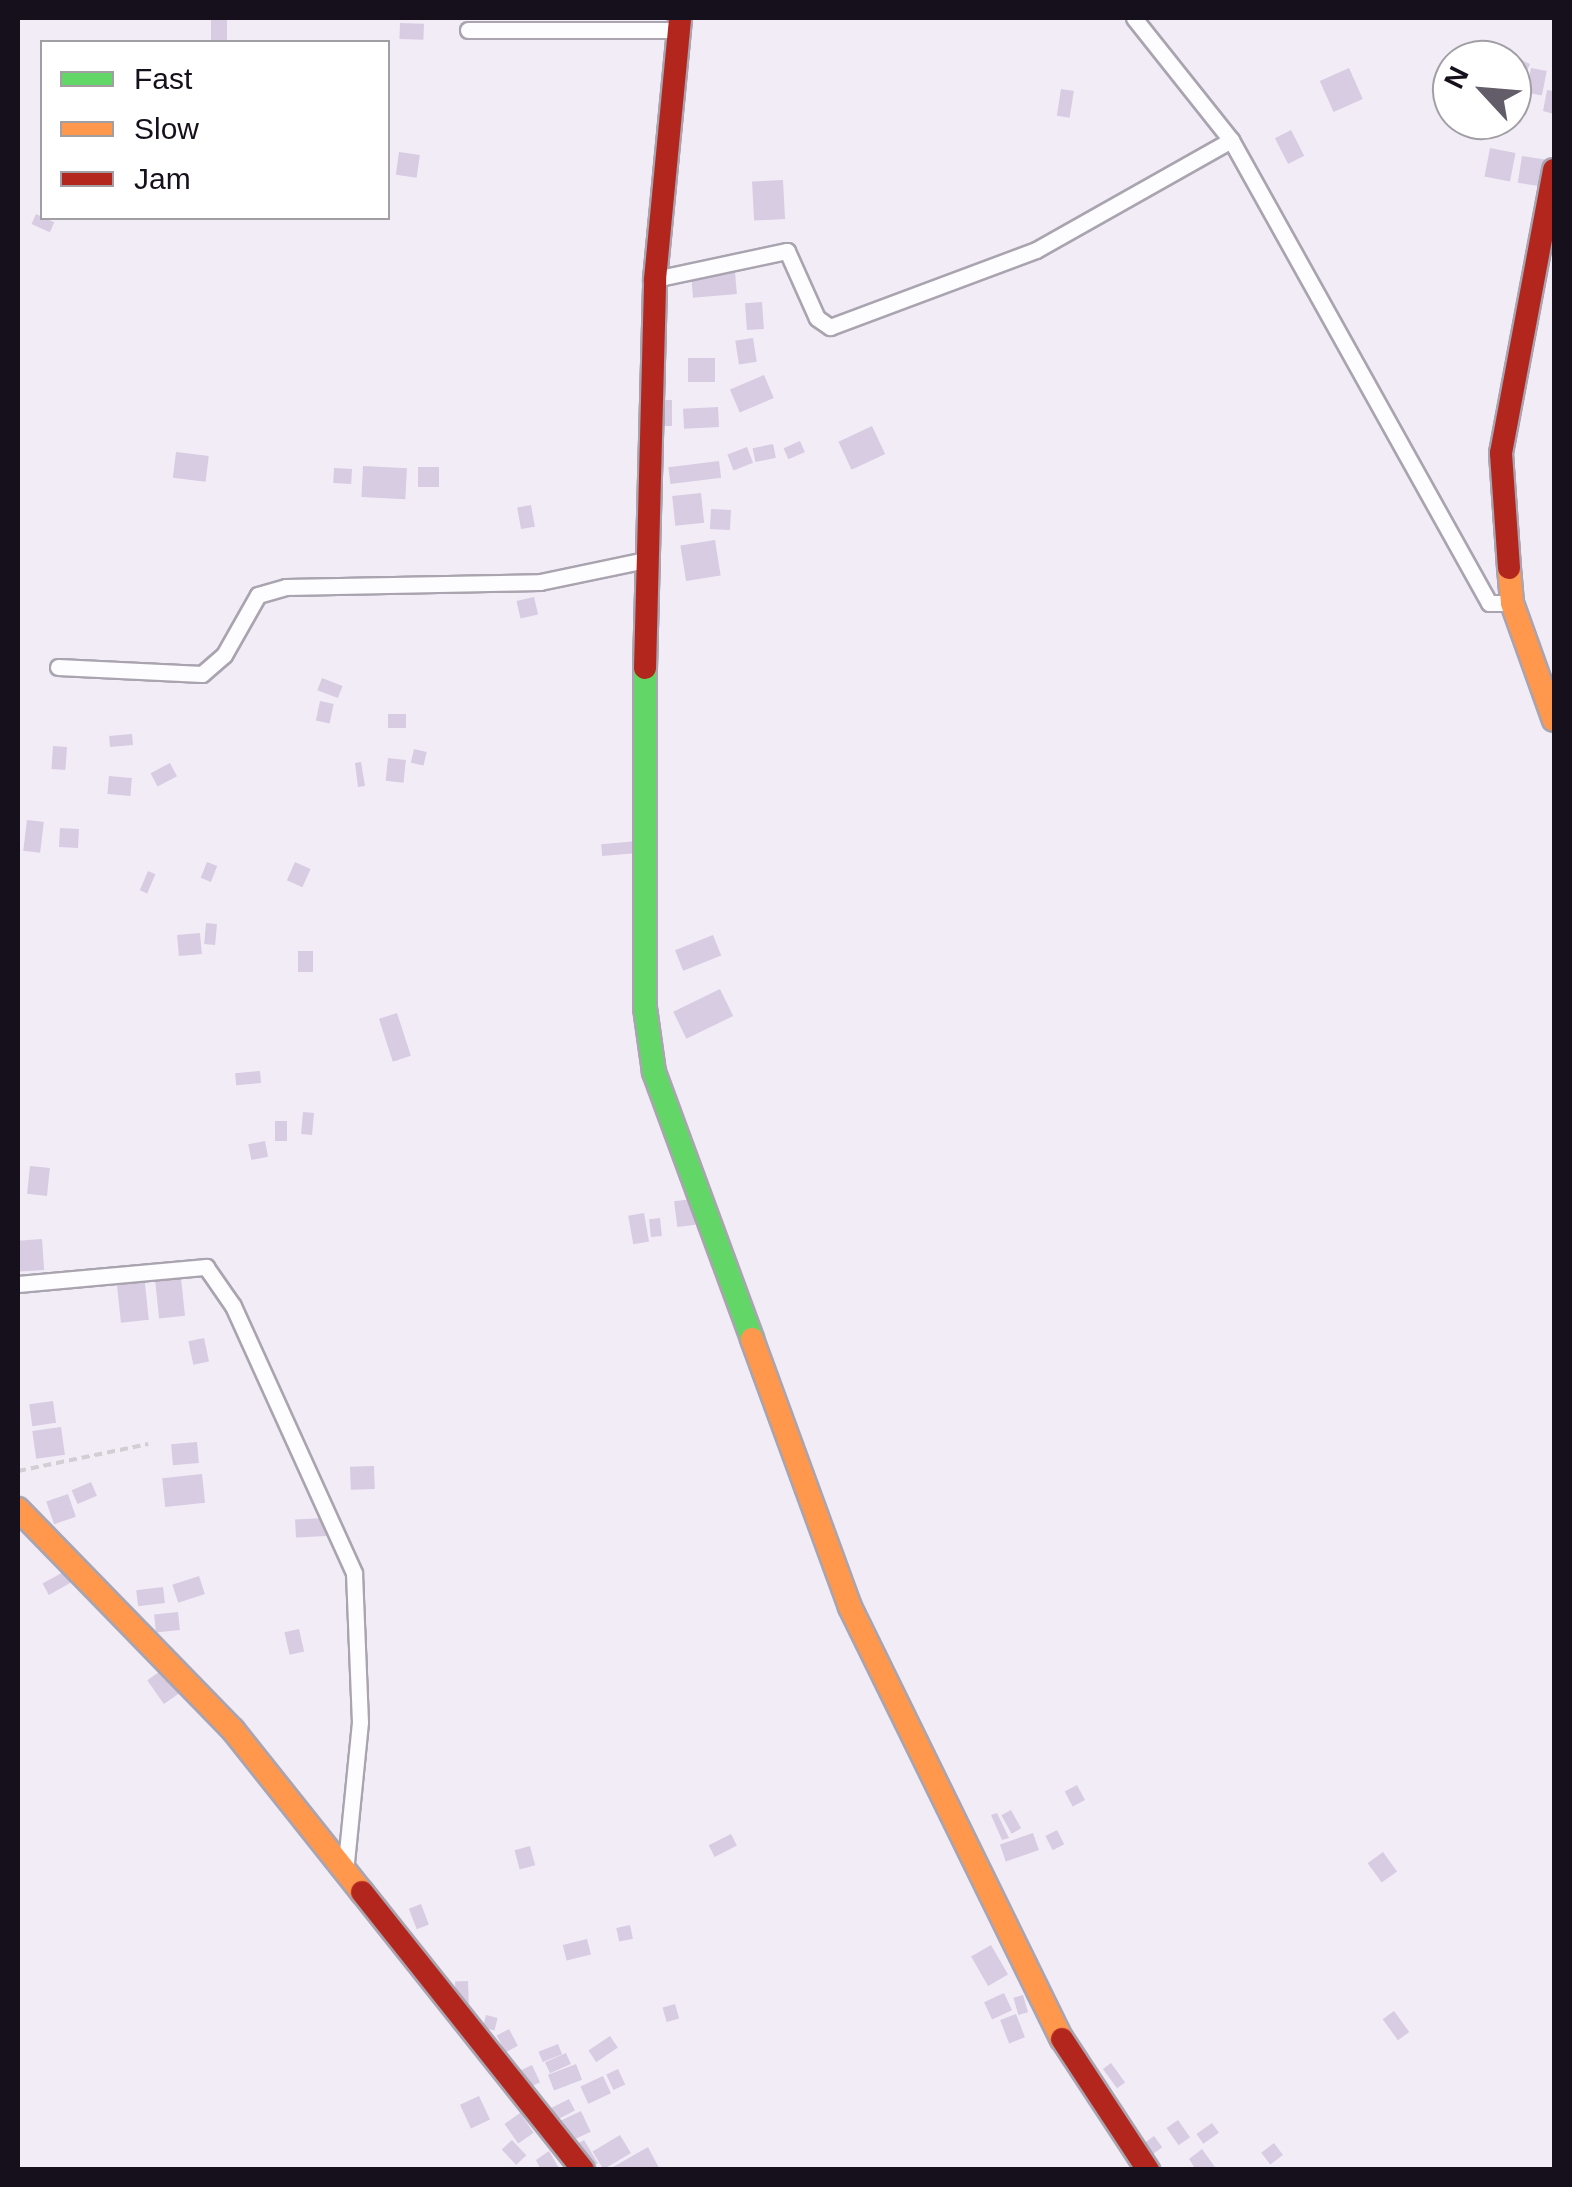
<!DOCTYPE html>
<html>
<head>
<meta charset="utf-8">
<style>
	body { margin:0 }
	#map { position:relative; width:1572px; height:2187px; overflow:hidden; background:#f2ecf7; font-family:Helvetica,sans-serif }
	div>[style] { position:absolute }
	.building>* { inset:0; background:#d7cce2; transform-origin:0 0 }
	.path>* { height:4px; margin-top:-2px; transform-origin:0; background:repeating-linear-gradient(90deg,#d1cfd3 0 8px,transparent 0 13px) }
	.roads { filter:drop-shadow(2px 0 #a9a4af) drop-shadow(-2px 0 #a9a4af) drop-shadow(0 2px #a9a4af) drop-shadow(0 -2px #a9a4af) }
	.street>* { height:15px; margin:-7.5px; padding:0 7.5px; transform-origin:7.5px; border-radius:7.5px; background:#fdfcfe }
	.fast>* { height:22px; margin:-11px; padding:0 11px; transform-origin:11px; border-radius:11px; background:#63d668 }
	.slow>* { height:22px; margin:-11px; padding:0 11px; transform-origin:11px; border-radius:11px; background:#ff974d }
	.jam>* { height:22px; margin:-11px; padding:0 11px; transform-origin:11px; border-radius:11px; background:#b3261e }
	span { translate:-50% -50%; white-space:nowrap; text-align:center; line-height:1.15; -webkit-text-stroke:10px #fff; paint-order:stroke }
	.frame { position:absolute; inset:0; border:20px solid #15101b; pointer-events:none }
	.legend { position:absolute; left:40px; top:40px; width:350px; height:180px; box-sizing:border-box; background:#fff; border:2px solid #a19fa4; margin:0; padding:12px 18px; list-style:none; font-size:30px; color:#15101b }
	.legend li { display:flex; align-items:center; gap:20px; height:50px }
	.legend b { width:50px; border:2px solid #a19fa4 }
	.north { position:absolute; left:1432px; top:40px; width:100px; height:100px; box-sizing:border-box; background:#fff; border:2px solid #a19fa4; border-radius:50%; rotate:296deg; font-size:28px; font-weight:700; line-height:40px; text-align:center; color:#15101b }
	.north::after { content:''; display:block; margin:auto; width:35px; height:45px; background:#625d68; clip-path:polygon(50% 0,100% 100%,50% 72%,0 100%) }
</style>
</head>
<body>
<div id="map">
	<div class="building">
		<i style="left:211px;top:18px;width:16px;height:24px"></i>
		<i style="left:400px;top:23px;width:24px;height:16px;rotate:2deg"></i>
		<i style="clip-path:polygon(1517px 58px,1530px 64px,1512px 105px,1512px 69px)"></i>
		<i style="left:1349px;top:68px;width:34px;height:32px;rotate:66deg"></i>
		<i style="left:1531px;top:68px;width:16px;height:25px;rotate:11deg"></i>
		<i style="left:1061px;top:89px;width:13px;height:27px;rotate:9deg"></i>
		<i style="clip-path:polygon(1547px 90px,1554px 91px,1554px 114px,1543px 111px)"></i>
		<i style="left:1291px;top:130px;width:29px;height:18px;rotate:63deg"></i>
		<i style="left:1490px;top:148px;width:26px;height:29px;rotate:11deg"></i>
		<i style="left:399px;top:152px;width:21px;height:23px;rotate:8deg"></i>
		<i style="left:1522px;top:156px;width:31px;height:27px;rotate:9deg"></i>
		<i style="left:783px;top:180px;width:39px;height:31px;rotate:87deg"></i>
		<i style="left:36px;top:214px;width:20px;height:11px;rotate:24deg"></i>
		<i style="left:735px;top:272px;width:22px;height:44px;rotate:85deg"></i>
		<i style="left:762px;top:302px;width:27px;height:17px;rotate:86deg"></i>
		<i style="left:753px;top:338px;width:24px;height:18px;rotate:81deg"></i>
		<i style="left:715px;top:358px;width:24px;height:27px;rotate:90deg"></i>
		<i style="left:764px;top:375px;width:25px;height:37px;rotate:67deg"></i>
		<i style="left:657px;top:400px;width:15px;height:26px"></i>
		<i style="left:718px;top:407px;width:20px;height:35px;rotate:87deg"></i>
		<i style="left:872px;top:426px;width:31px;height:37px;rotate:65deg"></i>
		<i style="left:800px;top:441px;width:12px;height:18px;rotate:66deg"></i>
		<i style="left:773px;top:444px;width:14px;height:21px;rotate:78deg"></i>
		<i style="left:747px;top:447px;width:17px;height:21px;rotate:69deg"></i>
		<i style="left:176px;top:452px;width:33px;height:26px;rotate:7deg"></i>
		<i style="left:719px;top:461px;width:17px;height:51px;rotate:83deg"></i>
		<i style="left:363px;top:466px;width:44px;height:31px;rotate:3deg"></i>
		<i style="left:418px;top:467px;width:21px;height:20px"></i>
		<i style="left:334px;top:468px;width:18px;height:15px;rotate:3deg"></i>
		<i style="left:701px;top:493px;width:30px;height:29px;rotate:84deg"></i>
		<i style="left:531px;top:505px;width:22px;height:14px;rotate:80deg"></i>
		<i style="left:711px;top:509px;width:20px;height:20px;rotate:3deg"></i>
		<i style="left:715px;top:540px;width:36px;height:35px;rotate:81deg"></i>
		<i style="left:534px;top:597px;width:18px;height:18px;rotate:77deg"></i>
		<i style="left:322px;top:678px;width:22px;height:13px;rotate:21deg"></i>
		<i style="left:320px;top:701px;width:14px;height:20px;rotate:12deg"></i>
		<i style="left:388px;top:714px;width:18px;height:14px"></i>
		<i style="left:132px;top:734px;width:11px;height:23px;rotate:85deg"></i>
		<i style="left:53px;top:746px;width:14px;height:23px;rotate:4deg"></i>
		<i style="left:414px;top:749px;width:13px;height:14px;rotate:13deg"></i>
		<i style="left:388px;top:758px;width:18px;height:23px;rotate:6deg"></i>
		<i style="clip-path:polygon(361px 762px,365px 786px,358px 787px,355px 763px)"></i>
		<i style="left:170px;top:763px;width:15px;height:22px;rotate:62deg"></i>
		<i style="left:109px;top:776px;width:23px;height:18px;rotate:5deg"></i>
		<i style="left:27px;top:820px;width:17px;height:31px;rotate:7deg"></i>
		<i style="left:60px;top:828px;width:19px;height:19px;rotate:3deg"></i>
		<i style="left:637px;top:841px;width:12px;height:36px;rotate:85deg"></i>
		<i style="left:207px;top:862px;width:11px;height:17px;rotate:22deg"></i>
		<i style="left:295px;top:862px;width:17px;height:20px;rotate:24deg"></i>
		<i style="left:148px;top:871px;width:8px;height:21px;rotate:23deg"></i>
		<i style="left:206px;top:923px;width:11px;height:21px;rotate:5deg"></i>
		<i style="left:200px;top:933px;width:21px;height:23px;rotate:85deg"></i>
		<i style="left:713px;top:935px;width:22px;height:41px;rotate:68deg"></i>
		<i style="left:298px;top:951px;width:15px;height:21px"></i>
		<i style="left:720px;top:989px;width:30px;height:52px;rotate:64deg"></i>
		<i style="left:397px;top:1013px;width:45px;height:19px;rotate:72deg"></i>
		<i style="left:260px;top:1071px;width:12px;height:25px;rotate:85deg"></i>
		<i style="left:303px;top:1112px;width:11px;height:22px;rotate:5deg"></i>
		<i style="left:275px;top:1121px;width:12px;height:20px"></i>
		<i style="left:265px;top:1141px;width:16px;height:17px;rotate:79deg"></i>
		<i style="left:30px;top:1166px;width:20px;height:28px;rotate:6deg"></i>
		<i style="left:692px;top:1199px;width:26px;height:18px;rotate:83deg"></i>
		<i style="left:644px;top:1213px;width:29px;height:16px;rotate:80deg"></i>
		<i style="left:660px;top:1218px;width:18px;height:11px;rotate:84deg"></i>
		<i style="left:42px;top:1239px;width:31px;height:24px;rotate:86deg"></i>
		<i style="left:144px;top:1274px;width:46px;height:28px;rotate:84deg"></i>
		<i style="left:181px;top:1278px;width:38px;height:26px;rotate:84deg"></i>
		<i style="left:204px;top:1338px;width:24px;height:16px;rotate:78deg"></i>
		<i style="left:53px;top:1401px;width:22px;height:24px;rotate:82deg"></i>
		<i style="left:61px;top:1427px;width:28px;height:29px;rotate:82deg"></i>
		<i style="left:197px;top:1442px;width:21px;height:26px;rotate:85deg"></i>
		<i style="left:374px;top:1466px;width:23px;height:24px;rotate:88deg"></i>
		<i style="left:202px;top:1474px;width:29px;height:40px;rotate:84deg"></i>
		<i style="left:91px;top:1482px;width:15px;height:21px;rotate:67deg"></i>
		<i style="left:68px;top:1494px;width:24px;height:23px;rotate:71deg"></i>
		<i style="left:326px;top:1518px;width:18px;height:31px;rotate:87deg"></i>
		<i style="left:67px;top:1570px;width:13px;height:28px;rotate:61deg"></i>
		<i style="left:199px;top:1576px;width:19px;height:28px;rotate:72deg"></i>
		<i style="left:163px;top:1587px;width:16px;height:27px;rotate:83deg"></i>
		<i style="left:178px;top:1612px;width:18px;height:24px;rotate:84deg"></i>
		<i style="left:299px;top:1629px;width:23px;height:15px;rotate:77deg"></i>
		<i style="left:162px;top:1670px;width:29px;height:18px;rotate:55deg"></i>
		<i style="left:1077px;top:1785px;width:17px;height:14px;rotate:62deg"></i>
		<i style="left:1011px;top:1810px;width:21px;height:11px;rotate:61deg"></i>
		<i style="clip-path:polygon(997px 1813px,1009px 1838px,1002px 1840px,991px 1815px)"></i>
		<i style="left:1057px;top:1830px;width:16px;height:13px;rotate:63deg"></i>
		<i style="left:1033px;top:1833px;width:18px;height:35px;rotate:71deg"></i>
		<i style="left:731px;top:1834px;width:13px;height:25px;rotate:63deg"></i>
		<i style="left:530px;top:1846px;width:20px;height:16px;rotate:75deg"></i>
		<i style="left:1383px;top:1852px;width:24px;height:19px;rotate:54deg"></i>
		<i style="left:421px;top:1904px;width:22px;height:13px;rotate:69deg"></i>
		<i style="left:630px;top:1925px;width:14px;height:14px;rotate:78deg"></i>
		<i style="left:587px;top:1939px;width:16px;height:25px;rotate:76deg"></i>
		<i style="left:991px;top:1945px;width:34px;height:23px;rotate:60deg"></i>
		<i style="left:468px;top:1981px;width:24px;height:13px;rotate:88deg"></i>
		<i style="left:1004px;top:1993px;width:19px;height:22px;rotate:65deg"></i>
		<i style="left:1023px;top:1995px;width:18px;height:10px;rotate:74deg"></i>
		<i style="left:675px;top:2004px;width:15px;height:13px;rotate:74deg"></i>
		<i style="left:1394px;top:2011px;width:26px;height:14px;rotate:54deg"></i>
		<i style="left:1016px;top:2014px;width:25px;height:17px;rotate:69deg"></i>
		<i style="left:486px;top:2015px;width:12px;height:13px;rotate:14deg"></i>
		<i style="left:509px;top:2029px;width:19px;height:14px;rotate:62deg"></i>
		<i style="left:610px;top:2036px;width:14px;height:26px;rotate:56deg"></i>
		<i style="left:558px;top:2044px;width:11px;height:21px;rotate:68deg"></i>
		<i style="left:566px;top:2053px;width:12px;height:23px;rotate:66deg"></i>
		<i style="left:1111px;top:2063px;width:24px;height:10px;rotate:54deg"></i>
		<i style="left:576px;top:2064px;width:17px;height:30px;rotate:69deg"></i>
		<i style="left:532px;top:2065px;width:19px;height:17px;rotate:65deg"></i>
		<i style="left:618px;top:2069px;width:17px;height:13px;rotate:65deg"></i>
		<i style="left:603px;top:2076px;width:19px;height:25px;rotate:65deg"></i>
		<i style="left:479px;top:2096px;width:26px;height:21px;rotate:65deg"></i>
		<i style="left:569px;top:2099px;width:13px;height:25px;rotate:63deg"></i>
		<i style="left:581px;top:2111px;width:23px;height:24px;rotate:65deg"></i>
		<i style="left:520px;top:2113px;width:24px;height:19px;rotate:55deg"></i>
		<i style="left:1178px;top:2120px;width:21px;height:14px;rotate:55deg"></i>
		<i style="left:1212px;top:2123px;width:12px;height:19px;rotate:55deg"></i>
		<i style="left:620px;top:2135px;width:21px;height:32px;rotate:59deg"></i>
		<i style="left:1154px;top:2136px;width:14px;height:17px;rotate:54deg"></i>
		<i style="left:512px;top:2140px;width:21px;height:14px;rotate:47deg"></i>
		<i style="left:584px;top:2140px;width:27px;height:13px;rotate:59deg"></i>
		<i style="left:1274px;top:2143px;width:15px;height:16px;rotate:53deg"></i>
		<i style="clip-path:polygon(648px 2147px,659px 2168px,614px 2170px,613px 2167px)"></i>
		<i style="clip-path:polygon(1202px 2149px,1217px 2170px,1196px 2170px,1189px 2159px)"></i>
		<i style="clip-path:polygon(549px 2151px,560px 2170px,541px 2170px,536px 2160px)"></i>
	</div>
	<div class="path">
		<i style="left:18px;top:1471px;width:133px;rotate:-11.7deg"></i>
	</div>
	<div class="roads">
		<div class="street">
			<i style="left:468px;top:30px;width:209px"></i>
			<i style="left:1231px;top:140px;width:530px;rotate:60.87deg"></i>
			<i style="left:1489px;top:603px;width:23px"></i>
			<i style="left:655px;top:279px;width:135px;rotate:-12deg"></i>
			<i style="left:787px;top:251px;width:73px;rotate:65.9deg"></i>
			<i style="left:817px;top:318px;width:16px;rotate:35deg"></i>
			<i style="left:830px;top:327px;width:220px;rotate:-20.5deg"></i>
			<i style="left:1036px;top:250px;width:224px;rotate:-29.4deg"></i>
			<i style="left:1231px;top:140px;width:156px;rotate:-128.5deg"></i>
			<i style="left:58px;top:667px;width:144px;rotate:2.8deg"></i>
			<i style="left:202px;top:674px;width:29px;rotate:-41deg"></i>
			<i style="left:224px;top:655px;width:69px;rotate:-60.5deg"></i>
			<i style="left:258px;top:595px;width:29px;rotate:-16deg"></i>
			<i style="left:286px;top:587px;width:254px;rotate:-1.1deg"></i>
			<i style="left:540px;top:582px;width:107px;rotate:-11.8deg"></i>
			<i style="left:18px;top:1284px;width:189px;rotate:-5.2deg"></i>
			<i style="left:206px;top:1267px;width:47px;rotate:55.3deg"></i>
			<i style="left:233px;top:1306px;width:293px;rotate:65.6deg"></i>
			<i style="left:354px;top:1573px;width:149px;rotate:87.7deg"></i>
			<i style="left:360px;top:1722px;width:150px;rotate:95.7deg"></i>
		</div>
		<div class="fast">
			<i style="left:645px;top:668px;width:340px;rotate:90deg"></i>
			<i style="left:645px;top:1008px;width:65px;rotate:82deg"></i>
			<i style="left:654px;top:1072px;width:284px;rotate:69.8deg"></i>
		</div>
		<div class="slow">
			<i style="left:1509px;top:568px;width:35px;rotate:85deg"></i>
			<i style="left:1512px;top:603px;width:124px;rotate:70.3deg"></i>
			<i style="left:752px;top:1339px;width:285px;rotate:69.9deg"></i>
			<i style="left:850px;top:1607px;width:481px;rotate:63.9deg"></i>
			<i style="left:18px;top:1509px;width:308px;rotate:45.8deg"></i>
			<i style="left:233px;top:1730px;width:207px;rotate:51.5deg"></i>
		</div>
		<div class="jam">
			<i style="left:1509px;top:568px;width:115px;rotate:-94deg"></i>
			<i style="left:1501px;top:453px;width:288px;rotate:-79.4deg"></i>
			<i style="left:645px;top:668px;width:389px;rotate:-88.5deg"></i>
			<i style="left:655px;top:279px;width:262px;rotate:-84.5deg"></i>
			<i style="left:362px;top:1892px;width:355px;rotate:51.5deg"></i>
			<i style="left:1062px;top:2039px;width:157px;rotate:56.7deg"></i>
		</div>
	</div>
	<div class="frame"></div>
	<ul class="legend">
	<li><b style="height:12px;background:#63d668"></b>Fast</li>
	<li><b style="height:12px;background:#ff974d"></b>Slow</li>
	<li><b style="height:12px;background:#b3261e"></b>Jam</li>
	</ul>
	<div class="north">N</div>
</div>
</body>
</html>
